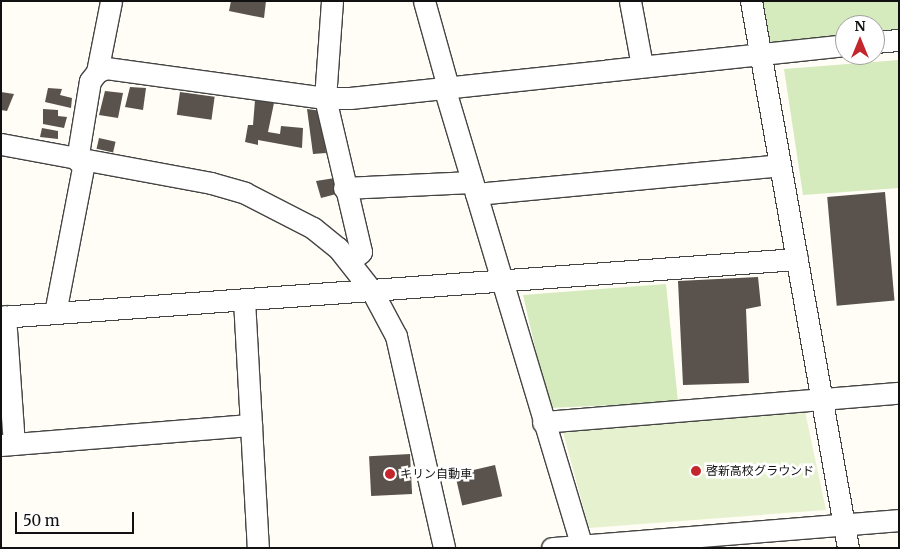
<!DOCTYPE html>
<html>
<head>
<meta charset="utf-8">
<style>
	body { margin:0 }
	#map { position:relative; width:900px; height:549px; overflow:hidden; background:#fffdf5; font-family:Merriweather,"Noto Sans JP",serif }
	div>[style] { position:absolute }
	.green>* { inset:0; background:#d5ebbd }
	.pitch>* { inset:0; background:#e6f2cf }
	.building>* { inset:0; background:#5a524d; transform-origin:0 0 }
	.roads { filter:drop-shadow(1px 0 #444) drop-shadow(-1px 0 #444) drop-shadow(0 1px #444) drop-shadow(0 -1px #444) }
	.minor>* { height:21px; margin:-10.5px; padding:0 10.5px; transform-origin:10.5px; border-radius:10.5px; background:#fff }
	.dots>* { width:14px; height:14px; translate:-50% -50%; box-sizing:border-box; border:2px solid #fff; border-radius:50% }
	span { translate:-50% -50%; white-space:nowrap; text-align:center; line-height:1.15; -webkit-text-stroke:5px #fff; paint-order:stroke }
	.poi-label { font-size:12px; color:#111 }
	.left { translate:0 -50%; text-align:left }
	.frame { position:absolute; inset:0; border:2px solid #111; pointer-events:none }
	.north { position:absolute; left:835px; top:15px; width:50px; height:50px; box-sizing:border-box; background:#fff; border:1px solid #a0a0a0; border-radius:50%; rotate:0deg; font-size:14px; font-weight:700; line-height:20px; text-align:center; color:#111 }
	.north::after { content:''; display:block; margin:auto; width:18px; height:22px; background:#c4262e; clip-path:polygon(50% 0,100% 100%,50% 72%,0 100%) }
	.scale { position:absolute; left:15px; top:512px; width:119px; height:22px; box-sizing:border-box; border:2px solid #111; border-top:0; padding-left:6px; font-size:15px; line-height:18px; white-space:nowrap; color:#111; -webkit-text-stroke:4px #fff; paint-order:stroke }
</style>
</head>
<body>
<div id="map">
	<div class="green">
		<i style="clip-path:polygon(758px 1px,899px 1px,899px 32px,875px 34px,875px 25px,845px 25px,845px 38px,766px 46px)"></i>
		<i style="clip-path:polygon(899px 60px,899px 188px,803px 195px,784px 69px)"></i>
		<i style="clip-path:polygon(666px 284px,678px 402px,549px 408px,523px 295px)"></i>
	</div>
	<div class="pitch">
		<i style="clip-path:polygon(803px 402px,826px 510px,589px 528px,563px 432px,687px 414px)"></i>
	</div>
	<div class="building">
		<i style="clip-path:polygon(231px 1px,266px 1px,264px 18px,229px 11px)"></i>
		<i style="clip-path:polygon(130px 87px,146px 88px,143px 110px,125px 107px)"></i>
		<i style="clip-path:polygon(48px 88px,62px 89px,60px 95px,72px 98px,71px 108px,45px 102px)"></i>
		<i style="clip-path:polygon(105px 91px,123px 93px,118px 118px,99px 115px)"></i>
		<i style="clip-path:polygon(1px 92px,14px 94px,7px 111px,1px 110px)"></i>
		<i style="left:180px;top:92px;width:35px;height:23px;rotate:8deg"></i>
		<i style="clip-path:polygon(255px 100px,274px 103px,268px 132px,280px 134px,281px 126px,303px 128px,302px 148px,258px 140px,258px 145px,245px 142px,248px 125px,253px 125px)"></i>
		<i style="clip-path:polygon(43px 109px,58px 110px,58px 116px,67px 117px,64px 128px,43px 124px)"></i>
		<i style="clip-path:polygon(307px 109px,322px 111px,326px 153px,313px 154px)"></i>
		<i style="clip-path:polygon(42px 128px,58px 131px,58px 139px,40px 137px)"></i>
		<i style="left:99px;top:138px;width:17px;height:11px;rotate:13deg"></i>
		<i style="clip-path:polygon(335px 178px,340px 193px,321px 198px,316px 181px)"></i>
		<i style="left:885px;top:192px;width:109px;height:58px;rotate:85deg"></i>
		<i style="clip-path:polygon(758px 277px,761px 306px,746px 309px,749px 383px,683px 385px,678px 281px)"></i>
		<i style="left:410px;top:454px;width:40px;height:41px;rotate:87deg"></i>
		<i style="left:495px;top:465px;width:32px;height:41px;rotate:77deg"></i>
	</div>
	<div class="roads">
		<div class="minor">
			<i style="left:332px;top:1px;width:97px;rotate:94.1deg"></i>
			<i style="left:325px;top:98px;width:158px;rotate:76.8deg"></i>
			<i style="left:361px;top:252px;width:14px;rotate:141deg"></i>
			<i style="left:424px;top:1px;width:89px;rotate:74.4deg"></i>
			<i style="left:630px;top:1px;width:66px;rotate:79.5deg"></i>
			<i style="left:751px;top:1px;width:556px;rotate:79.94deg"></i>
			<i style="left:875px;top:42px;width:24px;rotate:-5deg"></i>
			<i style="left:97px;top:72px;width:72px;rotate:-78.8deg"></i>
			<i style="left:444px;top:87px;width:481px;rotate:73.3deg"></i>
			<i style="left:1px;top:144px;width:214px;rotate:10.5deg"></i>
			<i style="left:211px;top:183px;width:35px;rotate:16deg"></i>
			<i style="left:245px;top:193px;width:76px;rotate:27.2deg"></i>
			<i style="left:313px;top:228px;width:32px;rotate:39deg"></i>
			<i style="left:338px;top:248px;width:55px;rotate:51.7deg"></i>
			<i style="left:372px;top:291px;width:51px;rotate:61.9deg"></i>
			<i style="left:396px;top:336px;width:217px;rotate:77.2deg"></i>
			<i style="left:77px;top:160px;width:80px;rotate:-80.7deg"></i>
			<i style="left:90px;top:81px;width:11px;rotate:-52deg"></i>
			<i style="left:97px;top:72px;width:10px;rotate:-24deg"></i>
			<i style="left:106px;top:68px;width:221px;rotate:7.8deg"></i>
			<i style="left:325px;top:98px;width:25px"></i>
			<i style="left:350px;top:98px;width:498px;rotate:-6.1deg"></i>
			<i style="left:344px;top:188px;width:128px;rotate:-2.7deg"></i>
			<i style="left:476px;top:194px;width:305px;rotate:-5.4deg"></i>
			<i style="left:244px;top:300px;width:248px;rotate:86.8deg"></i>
			<i style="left:55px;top:313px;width:154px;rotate:-79.1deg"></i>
			<i style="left:5px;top:316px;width:128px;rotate:86deg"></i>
			<i style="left:1px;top:317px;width:798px;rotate:-4.17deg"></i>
			<i style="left:543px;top:422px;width:357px;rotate:-4.7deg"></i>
			<i style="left:1px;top:445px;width:251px;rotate:-4.6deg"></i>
			<i style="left:552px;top:548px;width:348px;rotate:-4.6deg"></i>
		</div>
	</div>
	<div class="dots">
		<i style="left:696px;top:471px;background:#c4262e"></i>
		<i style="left:390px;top:474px;background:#c4262e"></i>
	</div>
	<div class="poi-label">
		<span class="left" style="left:706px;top:471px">啓新高校グラウンド</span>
		<span class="left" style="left:400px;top:474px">キリン自動車</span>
	</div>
	<div class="frame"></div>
	<div class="north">N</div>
	<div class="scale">50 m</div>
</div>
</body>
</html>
